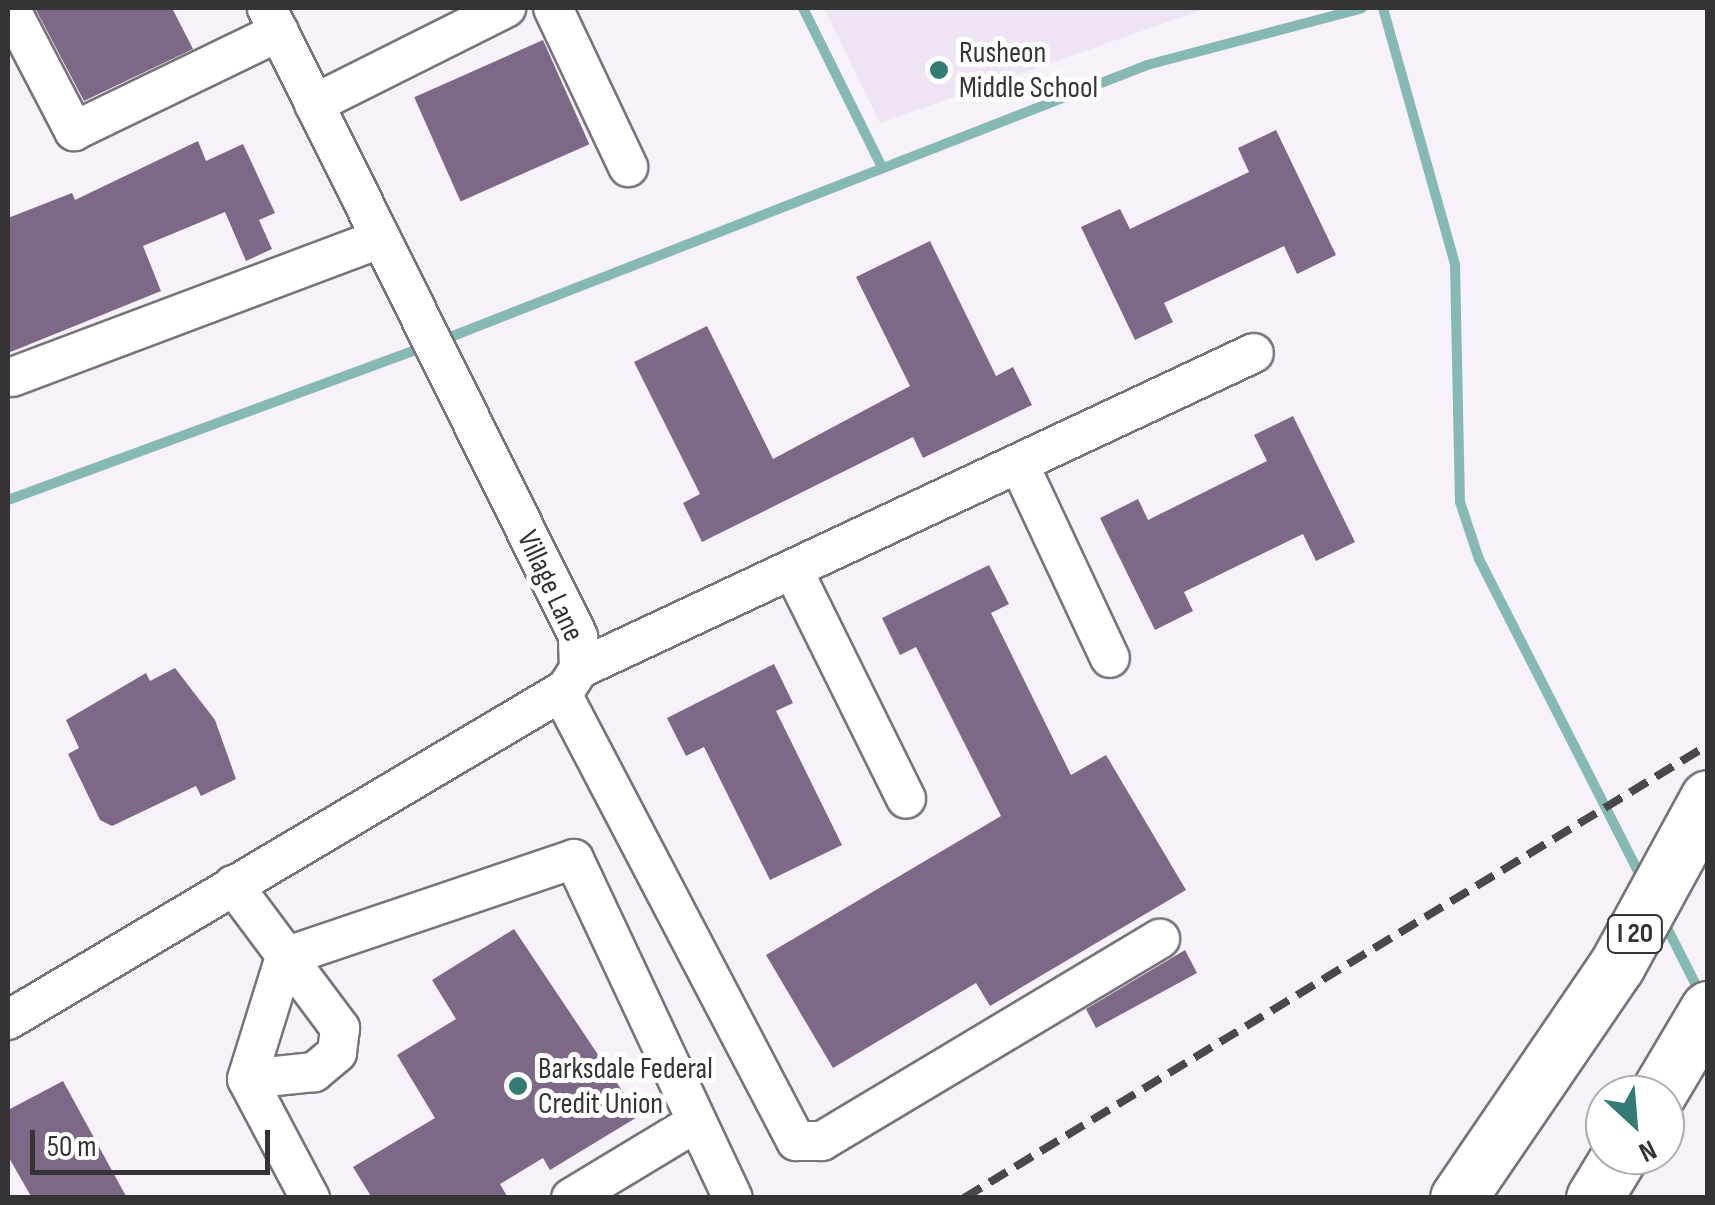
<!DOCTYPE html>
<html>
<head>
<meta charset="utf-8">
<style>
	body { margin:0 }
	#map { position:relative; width:1715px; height:1205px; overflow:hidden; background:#f7f1fa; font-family:"Sofia Sans Condensed",sans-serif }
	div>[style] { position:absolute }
	.built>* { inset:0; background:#eee4f3 }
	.stream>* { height:10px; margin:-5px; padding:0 5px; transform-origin:5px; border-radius:5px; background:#86b9b3 }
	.building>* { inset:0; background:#7e6887; transform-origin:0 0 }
	.roads { filter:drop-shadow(2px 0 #79737b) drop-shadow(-2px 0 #79737b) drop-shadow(0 2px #79737b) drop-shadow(0 -2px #79737b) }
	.minor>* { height:38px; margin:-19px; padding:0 19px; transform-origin:19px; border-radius:19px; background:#fff }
	.highway>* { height:55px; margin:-27.5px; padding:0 27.5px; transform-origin:27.5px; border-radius:27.5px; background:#fff }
	.rail>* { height:8px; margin-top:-4px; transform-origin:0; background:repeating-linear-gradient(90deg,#4b484c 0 20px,transparent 0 30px) }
	.dots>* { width:28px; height:28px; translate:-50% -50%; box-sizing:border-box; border:5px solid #fff; border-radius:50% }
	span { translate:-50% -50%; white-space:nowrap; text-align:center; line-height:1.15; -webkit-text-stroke:10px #fff; paint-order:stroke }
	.shield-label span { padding:2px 8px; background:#fff; border:2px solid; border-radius:8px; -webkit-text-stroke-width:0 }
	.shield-label { font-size:28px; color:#363337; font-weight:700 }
	.poi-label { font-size:30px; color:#363337 }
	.left { translate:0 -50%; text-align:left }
	.street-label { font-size:30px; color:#363337 }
	.frame { position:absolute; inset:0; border:10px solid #363337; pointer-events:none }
	.north { position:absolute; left:1585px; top:1075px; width:100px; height:100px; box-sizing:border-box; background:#fff; border:2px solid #afadaf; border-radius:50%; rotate:154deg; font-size:28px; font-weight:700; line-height:40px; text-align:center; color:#363337 }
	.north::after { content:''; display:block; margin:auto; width:35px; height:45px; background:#337b74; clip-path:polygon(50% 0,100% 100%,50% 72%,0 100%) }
	.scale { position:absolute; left:30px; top:1130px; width:240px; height:45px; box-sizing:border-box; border:5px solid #363337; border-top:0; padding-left:12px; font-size:30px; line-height:35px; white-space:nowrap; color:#363337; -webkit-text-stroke:8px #fff; paint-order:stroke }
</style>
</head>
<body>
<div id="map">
	<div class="built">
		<i style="clip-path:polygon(824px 8px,1207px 8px,880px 123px)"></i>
	</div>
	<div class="stream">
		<i style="left:803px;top:8px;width:178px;rotate:63.6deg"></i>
		<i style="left:1383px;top:8px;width:267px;rotate:74.3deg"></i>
		<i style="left:1455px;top:265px;width:237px;rotate:88.8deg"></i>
		<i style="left:1460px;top:502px;width:60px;rotate:71.6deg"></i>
		<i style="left:1479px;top:559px;width:361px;rotate:63deg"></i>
		<i style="left:440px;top:341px;width:759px;rotate:-21.32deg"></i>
		<i style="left:1147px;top:65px;width:222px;rotate:-14.8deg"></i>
		<i style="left:8px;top:500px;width:443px;rotate:-20.2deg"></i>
		<i style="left:1662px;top:918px;width:89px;rotate:63.1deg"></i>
	</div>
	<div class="building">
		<i style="clip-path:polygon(35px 8px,172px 8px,193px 49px,84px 101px)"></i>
		<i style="left:543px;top:40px;width:114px;height:141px;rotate:66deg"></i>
		<i style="clip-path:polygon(1276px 130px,1336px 255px,1297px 274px,1284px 246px,1164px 303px,1173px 322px,1135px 340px,1081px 227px,1120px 209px,1130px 229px,1249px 172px,1238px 148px)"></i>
		<i style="clip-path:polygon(198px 141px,206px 161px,243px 144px,275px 213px,259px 220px,272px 249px,246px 261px,225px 212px,143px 246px,161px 291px,8px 353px,8px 218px,72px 193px,75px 200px)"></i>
		<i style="clip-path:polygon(930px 241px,996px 376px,1013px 367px,1032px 405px,923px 458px,913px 437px,702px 542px,683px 503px,700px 494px,634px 362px,707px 326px,773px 459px,910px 386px,856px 277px)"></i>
		<i style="clip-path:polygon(1293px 416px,1355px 542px,1316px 561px,1303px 534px,1184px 592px,1193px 611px,1155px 630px,1100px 518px,1138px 499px,1148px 520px,1267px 461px,1254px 435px)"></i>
		<i style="clip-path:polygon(989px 565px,1009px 604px,991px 613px,1071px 775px,1106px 755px,1186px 890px,990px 1006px,976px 983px,833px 1068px,766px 955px,1001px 816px,916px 647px,900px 655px,882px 618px)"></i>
		<i style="clip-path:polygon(774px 664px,793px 703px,776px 711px,842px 845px,770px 880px,704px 747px,686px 756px,667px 718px)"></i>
		<i style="clip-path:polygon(175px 668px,215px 720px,236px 779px,201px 796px,196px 786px,112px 826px,100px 820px,68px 754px,79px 748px,66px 720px,146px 673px,150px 681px)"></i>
		<i style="clip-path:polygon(514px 929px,639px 1116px,550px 1170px,543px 1158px,500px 1184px,508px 1198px,372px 1198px,353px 1167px,435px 1118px,397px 1055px,456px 1019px,432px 980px)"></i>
		<i style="clip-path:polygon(1185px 950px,1197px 973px,1096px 1028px,1086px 1009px)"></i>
		<i style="clip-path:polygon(63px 1081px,127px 1198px,32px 1198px,8px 1156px,8px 1110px)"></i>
	</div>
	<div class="roads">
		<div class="minor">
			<i style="left:10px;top:8px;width:139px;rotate:62.5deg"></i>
			<i style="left:74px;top:131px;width:228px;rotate:-25.8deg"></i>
			<i style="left:553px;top:8px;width:176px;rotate:64.7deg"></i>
			<i style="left:314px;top:104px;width:215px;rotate:-26.6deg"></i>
			<i style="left:12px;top:377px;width:394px;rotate:-20.6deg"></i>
			<i style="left:1019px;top:464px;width:214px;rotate:64.9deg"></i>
			<i style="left:793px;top:570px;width:255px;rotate:63.7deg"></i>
			<i style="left:579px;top:669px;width:745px;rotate:-25.09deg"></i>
			<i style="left:561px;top:692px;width:507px;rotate:62.37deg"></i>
			<i style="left:796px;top:1141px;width:26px"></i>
			<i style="left:822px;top:1141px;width:394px;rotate:-30.9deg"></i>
			<i style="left:233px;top:885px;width:179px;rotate:53.2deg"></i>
			<i style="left:340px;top:1028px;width:25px;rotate:97deg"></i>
			<i style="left:337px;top:1053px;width:30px;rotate:140deg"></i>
			<i style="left:314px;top:1072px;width:67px;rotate:174deg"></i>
			<i style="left:285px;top:957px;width:305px;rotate:-18.7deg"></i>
			<i style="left:574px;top:859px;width:374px;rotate:64.9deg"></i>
			<i style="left:285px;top:957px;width:128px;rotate:107.3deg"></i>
			<i style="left:247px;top:1079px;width:135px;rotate:62.1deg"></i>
			<i style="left:8px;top:1020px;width:649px;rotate:-30.68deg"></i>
			<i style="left:566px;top:689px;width:24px;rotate:-57deg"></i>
			<i style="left:579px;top:669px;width:33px;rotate:-92deg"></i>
			<i style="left:578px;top:636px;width:701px;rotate:-116.35deg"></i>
			<i style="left:571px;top:1198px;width:147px;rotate:-31.1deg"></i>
		</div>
		<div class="highway">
			<i style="left:1657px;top:1095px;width:100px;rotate:-59.3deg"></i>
			<i style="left:1458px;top:1198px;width:282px;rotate:-55.7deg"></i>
			<i style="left:1617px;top:965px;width:190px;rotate:-61.4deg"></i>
			<i style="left:1594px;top:1198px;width:50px;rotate:-58.8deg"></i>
		</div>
	</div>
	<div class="rail">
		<i style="left:964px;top:1198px;width:871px;rotate:-31.34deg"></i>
	</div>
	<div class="dots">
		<i style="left:939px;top:70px;background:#337b74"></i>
		<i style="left:518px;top:1086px;background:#337b74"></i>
	</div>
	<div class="shield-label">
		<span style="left:1635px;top:934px">I 20</span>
	</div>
	<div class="poi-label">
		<span class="left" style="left:959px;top:70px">Rusheon<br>Middle School</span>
		<span class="left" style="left:538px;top:1086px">Barksdale Federal<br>Credit Union</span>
	</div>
	<div class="street-label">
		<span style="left:550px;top:586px;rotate:65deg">Village Lane</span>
	</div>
	<div class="frame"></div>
	<div class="north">N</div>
	<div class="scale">50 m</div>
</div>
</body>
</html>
